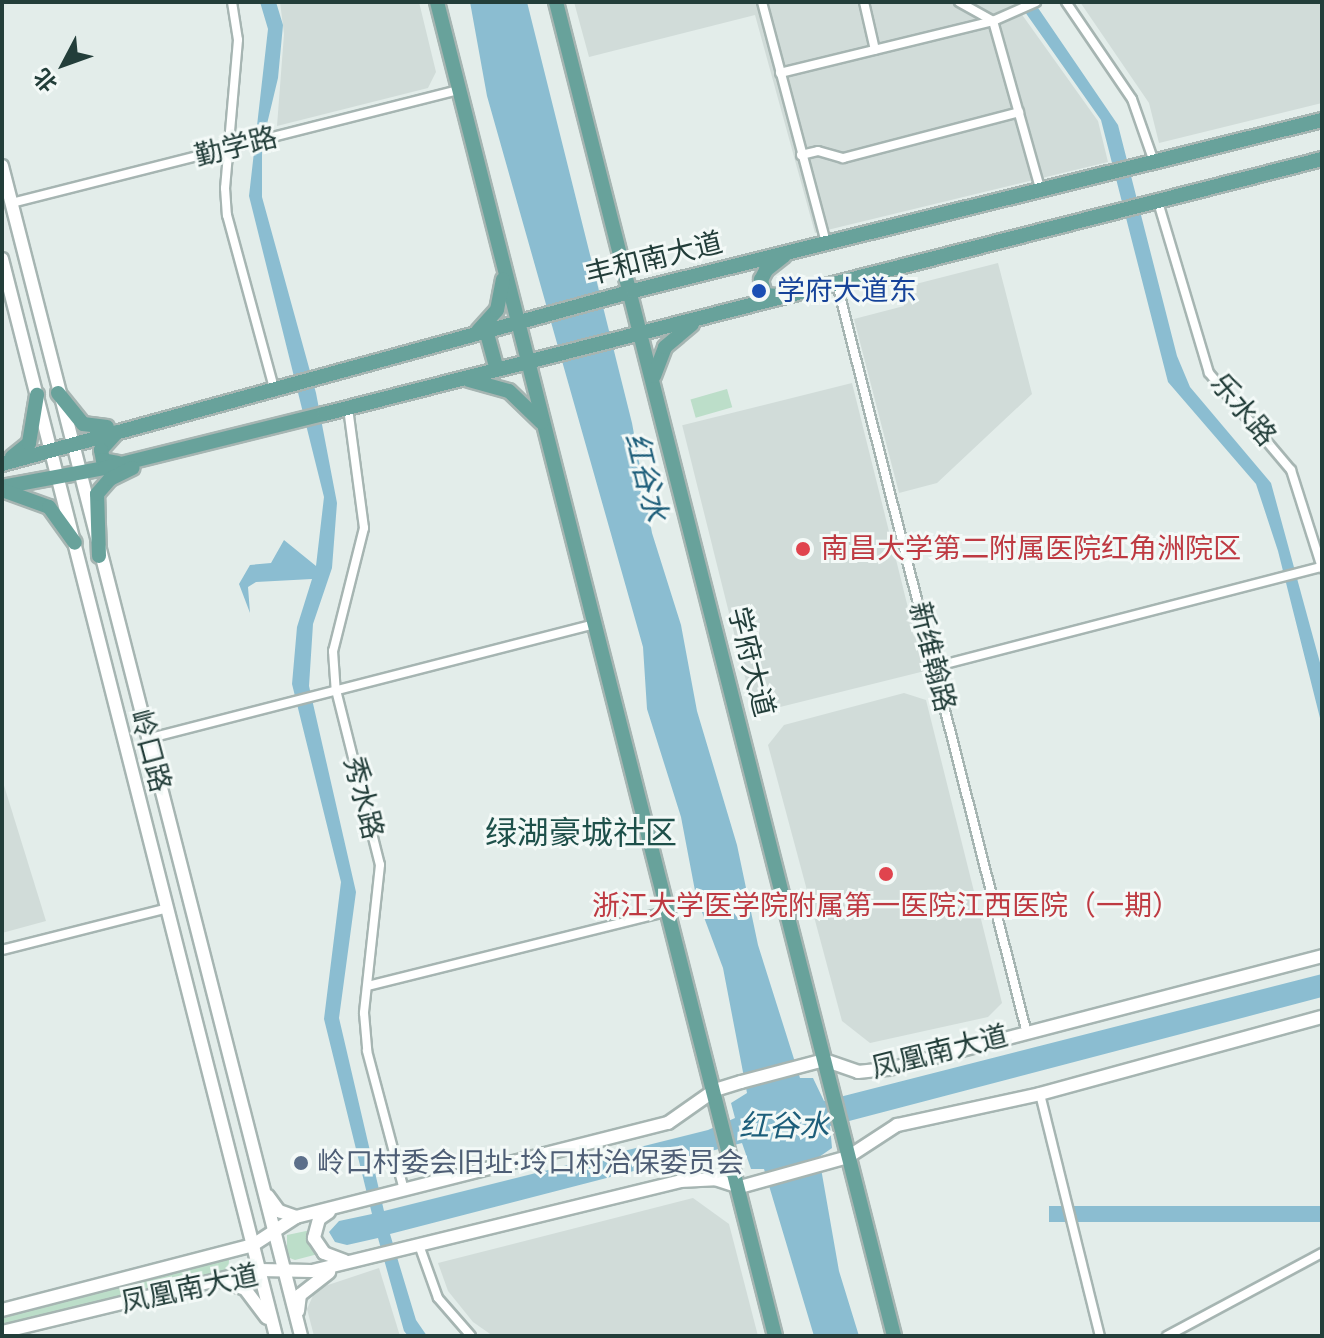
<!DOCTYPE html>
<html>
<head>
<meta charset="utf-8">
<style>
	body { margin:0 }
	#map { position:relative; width:1324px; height:1338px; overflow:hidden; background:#e3edea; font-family:"Fira Sans","Noto Sans SC",sans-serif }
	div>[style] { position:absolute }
	.built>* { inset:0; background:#d1dcd9; transform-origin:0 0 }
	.green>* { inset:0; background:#bcdec9; transform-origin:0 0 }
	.water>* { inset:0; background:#8bbdd1; transform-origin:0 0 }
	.roads { filter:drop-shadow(2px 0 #a6b5b2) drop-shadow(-2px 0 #a6b5b2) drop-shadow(0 2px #a6b5b2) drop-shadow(0 -2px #a6b5b2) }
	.street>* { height:8px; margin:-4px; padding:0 4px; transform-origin:4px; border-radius:4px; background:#fff }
	.secondary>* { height:12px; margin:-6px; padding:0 6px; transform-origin:6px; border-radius:6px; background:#fff }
	.primary>* { height:14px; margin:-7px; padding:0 7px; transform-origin:7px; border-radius:7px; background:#68a29b }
	.dots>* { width:22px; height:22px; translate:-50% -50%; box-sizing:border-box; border:4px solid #f3f9f7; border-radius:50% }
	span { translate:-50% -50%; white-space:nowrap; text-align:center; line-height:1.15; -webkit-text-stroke:6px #f3f9f7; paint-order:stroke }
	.street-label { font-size:28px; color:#233e3a }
	.transit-label { font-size:28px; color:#164399 }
	.left { translate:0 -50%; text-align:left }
	.health-label { font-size:28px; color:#be3a42 }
	.service-label { font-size:28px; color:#4e5e75 }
	.water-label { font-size:30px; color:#1d5e7a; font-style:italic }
	.quarter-label { font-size:32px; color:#1e504a }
	.frame { position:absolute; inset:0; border:4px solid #233e3a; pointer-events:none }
	.north { position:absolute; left:24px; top:24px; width:80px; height:80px; -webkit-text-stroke:6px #f3f9f7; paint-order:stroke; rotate:229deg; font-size:22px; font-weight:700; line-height:32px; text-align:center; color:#233e3a }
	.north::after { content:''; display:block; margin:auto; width:28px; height:36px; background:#233e3a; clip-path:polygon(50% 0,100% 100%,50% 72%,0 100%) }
</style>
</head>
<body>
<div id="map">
	<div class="built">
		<i style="clip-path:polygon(280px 2px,419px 2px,436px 72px,428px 88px,277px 126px,284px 34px)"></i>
		<i style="clip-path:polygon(574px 2px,1013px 2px,1098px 121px,1108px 162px,815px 233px,755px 15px,589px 57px)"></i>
		<i style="clip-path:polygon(1080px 2px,1322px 2px,1322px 103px,1159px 143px,1149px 103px)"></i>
		<i style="clip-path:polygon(998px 263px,1032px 394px,937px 483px,899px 493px,854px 319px,904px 306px,900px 288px)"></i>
		<i style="left:852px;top:383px;width:297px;height:175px;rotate:76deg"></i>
		<i style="clip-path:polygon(904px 693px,926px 700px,1002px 1003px,988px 1017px,870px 1043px,842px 1021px,768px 745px,784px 725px)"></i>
		<i style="clip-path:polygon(2px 779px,46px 921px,2px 933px)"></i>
		<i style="clip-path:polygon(693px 1198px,729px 1224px,758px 1336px,493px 1336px,473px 1322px,448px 1291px,438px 1263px)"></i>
		<i style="clip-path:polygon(379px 1268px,400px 1336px,314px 1336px,307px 1309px,316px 1289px)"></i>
	</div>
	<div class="green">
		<i style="left:727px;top:389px;width:19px;height:38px;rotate:74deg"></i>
		<i style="clip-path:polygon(311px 1230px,318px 1254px,295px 1260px,287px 1257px,287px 1235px)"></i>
		<i style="clip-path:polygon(222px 1257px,229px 1260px,228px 1271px,2px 1327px,2px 1313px)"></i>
	</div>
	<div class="water">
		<i style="clip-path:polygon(260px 2px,276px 2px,283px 25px,278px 78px,262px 145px,262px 197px,316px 393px,337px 503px,332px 568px,313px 624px,309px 686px,356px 892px,339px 1018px,384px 1211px,708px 1130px,735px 1118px,731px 1103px,747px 1093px,723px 968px,696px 896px,681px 817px,647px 709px,643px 647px,487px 96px,470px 2px,527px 2px,632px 423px,652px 533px,681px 625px,697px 711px,737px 845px,758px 945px,800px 1078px,813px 1078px,824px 1101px,1322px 974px,1322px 997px,830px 1126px,832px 1148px,819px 1157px,839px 1271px,859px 1336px,814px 1336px,764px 1169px,751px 1169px,742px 1143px,390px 1234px,416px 1320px,427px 1336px,408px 1336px,404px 1331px,378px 1238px,347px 1245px,335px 1242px,329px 1232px,339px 1221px,372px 1214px,324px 1019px,341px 882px,292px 684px,297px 627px,312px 579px,256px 582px,248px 587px,250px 613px,239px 584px,250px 565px,271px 563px,284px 540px,316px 566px,324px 497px,249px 196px,268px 29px)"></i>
		<i style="clip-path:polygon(1018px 2px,1034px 2px,1118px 125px,1177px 356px,1190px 387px,1271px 483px,1322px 670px,1322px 726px,1278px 551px,1256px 484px,1168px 382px,1101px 120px)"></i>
		<i style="left:1322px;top:1206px;width:16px;height:273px;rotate:90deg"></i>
	</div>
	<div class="roads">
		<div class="street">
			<i style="left:232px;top:2px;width:38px;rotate:81deg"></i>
			<i style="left:238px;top:40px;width:149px;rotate:95deg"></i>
			<i style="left:225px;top:188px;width:27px;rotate:86deg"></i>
			<i style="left:227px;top:215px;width:179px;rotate:74.8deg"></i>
			<i style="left:762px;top:2px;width:248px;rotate:75.1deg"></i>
			<i style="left:864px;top:2px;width:49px;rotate:77.1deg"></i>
			<i style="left:959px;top:2px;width:39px;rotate:29deg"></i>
			<i style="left:993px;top:21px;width:173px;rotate:74.3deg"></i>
			<i style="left:1066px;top:2px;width:117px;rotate:55.8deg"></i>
			<i style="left:1132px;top:99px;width:64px;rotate:70.7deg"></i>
			<i style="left:780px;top:73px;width:219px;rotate:-13.7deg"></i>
			<i style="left:993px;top:21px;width:47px;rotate:-23.8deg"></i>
			<i style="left:801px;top:155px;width:17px;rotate:-13deg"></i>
			<i style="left:818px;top:151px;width:26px;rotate:16deg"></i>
			<i style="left:843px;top:158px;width:182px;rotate:-14.6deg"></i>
			<i style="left:1158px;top:202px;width:178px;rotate:73.4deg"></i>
			<i style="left:1209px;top:373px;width:127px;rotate:49.8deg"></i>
			<i style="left:1291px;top:470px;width:103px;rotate:72.4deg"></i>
			<i style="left:12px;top:203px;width:461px;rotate:-14.2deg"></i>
			<i style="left:837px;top:284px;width:770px;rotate:75.78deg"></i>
			<i style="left:348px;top:408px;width:121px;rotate:82.4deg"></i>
			<i style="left:364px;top:528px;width:127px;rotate:104.1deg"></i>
			<i style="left:333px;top:651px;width:39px;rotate:86deg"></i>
			<i style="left:336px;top:690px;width:180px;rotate:75.9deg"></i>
			<i style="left:380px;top:865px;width:149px;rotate:96.2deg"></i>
			<i style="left:364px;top:1013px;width:38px;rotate:85deg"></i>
			<i style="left:367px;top:1051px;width:144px;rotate:75.1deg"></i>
			<i style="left:934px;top:667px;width:401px;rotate:-14.5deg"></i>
			<i style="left:147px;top:739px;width:463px;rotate:-14.4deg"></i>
			<i style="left:2px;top:950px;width:171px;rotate:-14.2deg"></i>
			<i style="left:368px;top:986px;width:310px;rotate:-14deg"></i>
			<i style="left:1040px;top:1094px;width:249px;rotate:76.1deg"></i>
			<i style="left:419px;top:1245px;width:56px;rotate:70.3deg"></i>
			<i style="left:438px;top:1298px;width:50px;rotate:49deg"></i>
			<i style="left:1167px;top:1336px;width:176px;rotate:-28.2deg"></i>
		</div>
		<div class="secondary">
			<i style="left:2px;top:166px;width:1208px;rotate:75.66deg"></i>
			<i style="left:2px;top:259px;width:1111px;rotate:75.73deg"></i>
			<i style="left:268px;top:1196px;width:19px;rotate:54deg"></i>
			<i style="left:279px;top:1211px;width:18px;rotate:19deg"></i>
			<i style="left:329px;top:1212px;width:12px;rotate:145deg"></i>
			<i style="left:319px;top:1219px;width:20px;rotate:105deg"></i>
			<i style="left:314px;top:1238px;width:18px;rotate:56deg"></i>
			<i style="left:324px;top:1253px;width:22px;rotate:21deg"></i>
			<i style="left:219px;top:1280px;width:28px;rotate:19deg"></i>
			<i style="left:245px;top:1289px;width:36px;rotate:53deg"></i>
			<i style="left:2px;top:1310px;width:259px;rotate:-14.5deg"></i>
			<i style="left:253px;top:1245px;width:51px;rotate:-33.1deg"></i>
			<i style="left:296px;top:1217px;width:384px;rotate:-14.2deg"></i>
			<i style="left:668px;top:1123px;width:57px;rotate:-35.1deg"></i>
			<i style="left:715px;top:1090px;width:27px;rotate:-17deg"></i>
			<i style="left:741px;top:1082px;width:86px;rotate:-14.8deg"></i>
			<i style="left:824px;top:1060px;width:36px;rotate:19deg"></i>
			<i style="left:858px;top:1072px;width:31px;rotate:-6deg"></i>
			<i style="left:889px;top:1069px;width:448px;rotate:-14.6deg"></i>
			<i style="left:298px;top:1311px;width:16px;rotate:-83deg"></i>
			<i style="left:300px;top:1295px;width:37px;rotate:-38deg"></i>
			<i style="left:2px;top:1332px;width:264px;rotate:-13.6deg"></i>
			<i style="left:259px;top:1270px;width:53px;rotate:1.1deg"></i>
			<i style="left:312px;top:1271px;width:379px;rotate:-13.7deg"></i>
			<i style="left:680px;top:1181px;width:35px;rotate:-3deg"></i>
			<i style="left:715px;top:1179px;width:26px;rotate:18deg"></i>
			<i style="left:740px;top:1187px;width:112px;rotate:-15.5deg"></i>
			<i style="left:848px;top:1157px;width:59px;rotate:-33.1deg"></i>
			<i style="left:897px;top:1125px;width:146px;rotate:-12.2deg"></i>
			<i style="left:1040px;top:1094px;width:292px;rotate:-15.3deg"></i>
		</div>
		<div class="primary">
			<i style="left:437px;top:2px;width:1376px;rotate:75.78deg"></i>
			<i style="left:556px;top:2px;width:1376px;rotate:75.78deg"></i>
			<i style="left:778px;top:296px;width:13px;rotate:-176deg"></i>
			<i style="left:765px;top:295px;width:16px;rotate:-105deg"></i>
			<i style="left:761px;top:280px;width:11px;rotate:-63deg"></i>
			<i style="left:766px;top:270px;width:23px;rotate:-38deg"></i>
			<i style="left:486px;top:330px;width:41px;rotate:74.6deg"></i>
			<i style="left:478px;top:331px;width:28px;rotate:-48deg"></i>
			<i style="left:497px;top:310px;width:31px;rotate:-79deg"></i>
			<i style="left:654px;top:376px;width:31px;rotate:-69deg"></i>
			<i style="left:665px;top:347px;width:35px;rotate:-40deg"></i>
			<i style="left:469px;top:380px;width:41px;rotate:15.4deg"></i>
			<i style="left:509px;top:391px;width:45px;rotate:44.1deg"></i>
			<i style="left:58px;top:393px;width:40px;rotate:51deg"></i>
			<i style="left:83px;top:424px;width:24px;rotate:7deg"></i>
			<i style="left:117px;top:432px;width:24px;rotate:132deg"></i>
			<i style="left:101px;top:450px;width:10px;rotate:79deg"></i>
			<i style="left:103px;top:460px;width:15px;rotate:11deg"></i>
			<i style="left:12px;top:457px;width:22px;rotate:-39deg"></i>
			<i style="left:29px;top:443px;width:49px;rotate:-80.5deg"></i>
			<i style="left:2px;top:464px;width:654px;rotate:-15.33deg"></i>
			<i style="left:633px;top:291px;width:710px;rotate:-13.94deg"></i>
			<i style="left:2px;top:487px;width:105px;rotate:-10.5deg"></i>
			<i style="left:105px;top:468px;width:226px;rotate:-13.9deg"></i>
			<i style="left:324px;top:414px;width:1030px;rotate:-14.33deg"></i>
			<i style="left:2px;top:490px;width:50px;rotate:19.9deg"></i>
			<i style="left:49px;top:507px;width:44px;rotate:54.2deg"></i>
			<i style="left:99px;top:556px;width:62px;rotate:-91.8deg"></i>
			<i style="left:97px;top:494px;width:20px;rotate:-49deg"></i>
			<i style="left:110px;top:479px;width:25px;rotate:-26deg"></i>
		</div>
	</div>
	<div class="dots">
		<i style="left:759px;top:291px;background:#1a4fb4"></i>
		<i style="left:803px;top:549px;background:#e0444e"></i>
		<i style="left:886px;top:874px;background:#e0444e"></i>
		<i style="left:301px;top:1163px;background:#5c6f8a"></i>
	</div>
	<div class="street-label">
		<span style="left:236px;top:147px;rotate:-14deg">勤学路</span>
		<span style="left:654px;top:259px;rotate:-14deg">丰和南大道</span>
		<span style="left:1243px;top:410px;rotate:50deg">乐水路</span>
		<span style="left:932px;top:657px;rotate:76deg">新维翰路</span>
		<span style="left:751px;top:662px;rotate:76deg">学府大道</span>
		<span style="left:150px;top:751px;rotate:75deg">岭口路</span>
		<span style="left:363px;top:798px;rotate:76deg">秀水路</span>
		<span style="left:940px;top:1052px;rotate:-14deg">凤凰南大道</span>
		<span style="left:190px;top:1289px;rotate:-12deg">凤凰南大道</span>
	</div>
	<div class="transit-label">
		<span class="left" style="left:777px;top:291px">学府大道东</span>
	</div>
	<div class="health-label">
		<span class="left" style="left:821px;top:549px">南昌大学第二附属医院红角洲院区</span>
		<span style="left:886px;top:906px">浙江大学医学院附属第一医院江西医院（一期）</span>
	</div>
	<div class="service-label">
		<span class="left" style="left:317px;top:1163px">岭口村委会旧址·坽口村治保委员会</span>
	</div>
	<div class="water-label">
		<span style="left:646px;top:477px;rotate:76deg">红谷水</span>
		<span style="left:784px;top:1126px">红谷水</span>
	</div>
	<div class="quarter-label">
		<span style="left:581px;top:833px">绿湖豪城社区</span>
	</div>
	<div class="frame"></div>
	<div class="north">北</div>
</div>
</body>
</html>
